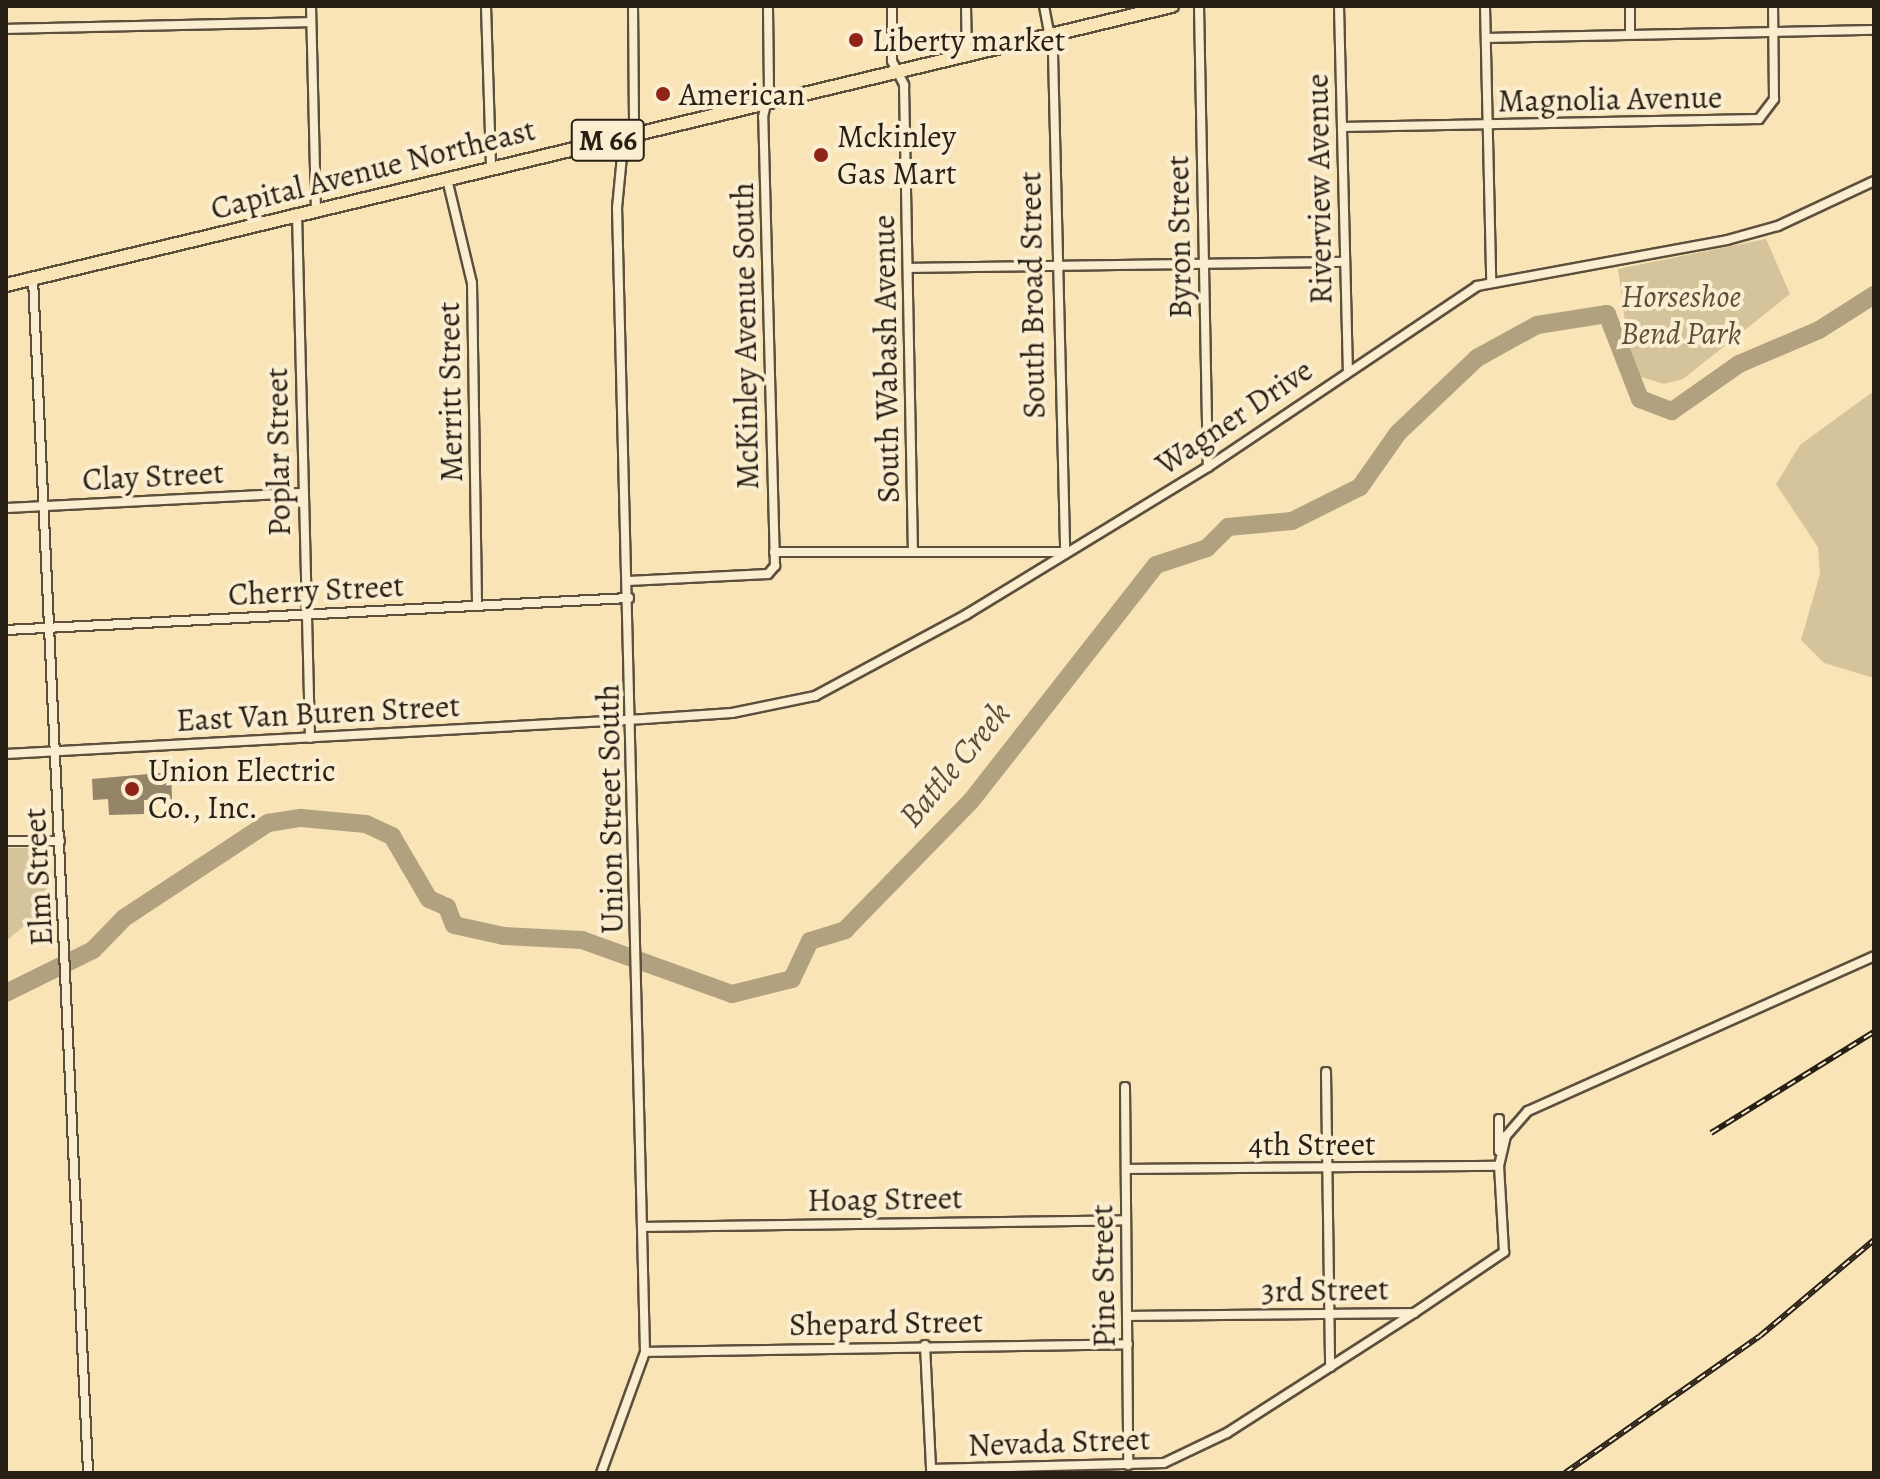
<!DOCTYPE html>
<html>
<head>
<meta charset="utf-8">
<style>
	body { margin:0 }
	#map { position:relative; width:1880px; height:1479px; overflow:hidden; background:#f8e4b6; font-family:Alegreya,serif }
	div>[style] { position:absolute }
	.green>* { inset:0; background:#d5c39b }
	.river>* { height:18px; margin:-9px; padding:0 9px; transform-origin:9px; border-radius:9px; background:#b1a17f }
	.building>* { inset:0; background:#948569 }
	.roads { filter:drop-shadow(2px 0 #5c503d) drop-shadow(-2px 0 #5c503d) drop-shadow(0 2px #5c503d) drop-shadow(0 -2px #5c503d) }
	.minor>* { height:8px; margin:-4px; padding:0 4px; transform-origin:4px; border-radius:4px; background:#faedd0 }
	.primary>* { height:12px; margin:-6px; padding:0 6px; transform-origin:6px; border-radius:6px; background:#f8e4b6 }
	.rail>* { height:6px; margin-top:-3px; transform-origin:0; background:repeating-linear-gradient(90deg,#faedd0 0 9px,#281f15 0 18px); box-sizing:border-box; border-block:2px solid #281f15 }
	.dots>* { width:22px; height:22px; translate:-50% -50%; box-sizing:border-box; border:4px solid #faedd0; border-radius:50% }
	span { translate:-50% -50%; white-space:nowrap; text-align:center; line-height:1.15; -webkit-text-stroke:8px #faedd0; paint-order:stroke }
	.shield-label span { padding:2px 6px; background:#faedd0; border:2px solid; border-radius:6px; -webkit-text-stroke-width:0 }
	.shield-label { font-size:30px; color:#281f15; font-weight:700 }
	.poi-label { font-size:32px; color:#281f15 }
	.left { translate:0 -50%; text-align:left }
	.street-label { font-size:32px; color:#281f15 }
	.park-label { font-size:32px; color:#5c503d; font-style:italic }
	.water-label { font-size:34px; color:#584c3a; font-style:italic }
	.frame { position:absolute; inset:0; border:8px solid #281f15; pointer-events:none }
</style>
</head>
<body>
<div id="map">
	<div class="green">
		<i style="clip-path:polygon(1766px 239px,1790px 294px,1683px 379px,1664px 384px,1632px 374px,1618px 269px)"></i>
		<i style="clip-path:polygon(1874px 391px,1874px 678px,1824px 663px,1801px 640px,1820px 574px,1818px 547px,1776px 484px,1800px 445px)"></i>
		<i style="clip-path:polygon(6px 848px,45px 848px,48px 906px,6px 941px)"></i>
	</div>
	<div class="river">
		<i style="left:6px;top:993px;width:97px;rotate:-26.3deg"></i>
		<i style="left:93px;top:950px;width:45px;rotate:-45.9deg"></i>
		<i style="left:124px;top:918px;width:173px;rotate:-33.4deg"></i>
		<i style="left:268px;top:823px;width:33px;rotate:-9deg"></i>
		<i style="left:301px;top:818px;width:65px;rotate:5.3deg"></i>
		<i style="left:366px;top:824px;width:29px;rotate:25deg"></i>
		<i style="left:392px;top:836px;width:73px;rotate:59.6deg"></i>
		<i style="left:429px;top:899px;width:20px;rotate:24deg"></i>
		<i style="left:447px;top:907px;width:19px;rotate:69deg"></i>
		<i style="left:454px;top:925px;width:51px;rotate:12.4deg"></i>
		<i style="left:504px;top:936px;width:78px;rotate:2.9deg"></i>
		<i style="left:582px;top:940px;width:159px;rotate:19.8deg"></i>
		<i style="left:732px;top:994px;width:62px;rotate:-14deg"></i>
		<i style="left:792px;top:979px;width:42px;rotate:-64.7deg"></i>
		<i style="left:810px;top:941px;width:37px;rotate:-17deg"></i>
		<i style="left:845px;top:930px;width:180px;rotate:-45.7deg"></i>
		<i style="left:971px;top:801px;width:300px;rotate:-51.9deg"></i>
		<i style="left:1156px;top:565px;width:54px;rotate:-18.4deg"></i>
		<i style="left:1207px;top:548px;width:30px;rotate:-45deg"></i>
		<i style="left:1228px;top:527px;width:64px;rotate:-5.4deg"></i>
		<i style="left:1292px;top:521px;width:76px;rotate:-26.6deg"></i>
		<i style="left:1360px;top:487px;width:66px;rotate:-54.9deg"></i>
		<i style="left:1398px;top:433px;width:109px;rotate:-43.5deg"></i>
		<i style="left:1477px;top:358px;width:68px;rotate:-28.8deg"></i>
		<i style="left:1537px;top:325px;width:71px;rotate:-8.9deg"></i>
		<i style="left:1607px;top:314px;width:91px;rotate:68.8deg"></i>
		<i style="left:1640px;top:399px;width:34px;rotate:21deg"></i>
		<i style="left:1672px;top:411px;width:82px;rotate:-35deg"></i>
		<i style="left:1739px;top:364px;width:87px;rotate:-23deg"></i>
		<i style="left:1819px;top:330px;width:65px;rotate:-32.5deg"></i>
	</div>
	<div class="building">
		<i style="clip-path:polygon(171px 772px,172px 799px,144px 800px,144px 814px,109px 815px,108px 799px,93px 800px,92px 779px)"></i>
	</div>
	<div class="roads">
		<div class="minor">
			<i style="left:311px;top:6px;width:203px;rotate:88.6deg"></i>
			<i style="left:486px;top:6px;width:163px;rotate:88.2deg"></i>
			<i style="left:892px;top:6px;width:55px;rotate:90deg"></i>
			<i style="left:892px;top:61px;width:27px;rotate:63deg"></i>
			<i style="left:904px;top:85px;width:464px;rotate:88.9deg"></i>
			<i style="left:966px;top:6px;width:51px;rotate:88.9deg"></i>
			<i style="left:1044px;top:6px;width:48px;rotate:79.2deg"></i>
			<i style="left:1053px;top:53px;width:499px;rotate:88.6deg"></i>
			<i style="left:1199px;top:6px;width:461px;rotate:88.9deg"></i>
			<i style="left:1339px;top:6px;width:364px;rotate:88.6deg"></i>
			<i style="left:1485px;top:6px;width:274px;rotate:88.7deg"></i>
			<i style="left:1630px;top:6px;width:28px;rotate:90deg"></i>
			<i style="left:6px;top:29px;width:305px;rotate:-1.3deg"></i>
			<i style="left:1486px;top:38px;width:388px;rotate:-1.2deg"></i>
			<i style="left:1342px;top:127px;width:417px;rotate:-1.1deg"></i>
			<i style="left:1759px;top:119px;width:25px;rotate:-53deg"></i>
			<i style="left:1774px;top:99px;width:93px;rotate:-90.6deg"></i>
			<i style="left:447px;top:179px;width:107px;rotate:76.5deg"></i>
			<i style="left:472px;top:283px;width:323px;rotate:89.1deg"></i>
			<i style="left:297px;top:213px;width:525px;rotate:88.58deg"></i>
			<i style="left:908px;top:268px;width:437px;rotate:-0.8deg"></i>
			<i style="left:33px;top:279px;width:1195px;rotate:87.36deg"></i>
			<i style="left:6px;top:508px;width:296px;rotate:-2.9deg"></i>
			<i style="left:774px;top:552px;width:291px"></i>
			<i style="left:628px;top:581px;width:140px;rotate:-2.9deg"></i>
			<i style="left:768px;top:574px;width:11px;rotate:-49deg"></i>
			<i style="left:775px;top:566px;width:449px;rotate:-91.5deg"></i>
			<i style="left:763px;top:117px;width:28px;rotate:-77deg"></i>
			<i style="left:769px;top:90px;width:84px;rotate:-90.7deg"></i>
			<i style="left:6px;top:630px;width:624px;rotate:-2.94deg"></i>
			<i style="left:6px;top:754px;width:639px;rotate:-3.14deg"></i>
			<i style="left:644px;top:719px;width:88px;rotate:-3.9deg"></i>
			<i style="left:732px;top:713px;width:85px;rotate:-11.6deg"></i>
			<i style="left:815px;top:696px;width:173px;rotate:-28.3deg"></i>
			<i style="left:967px;top:614px;width:282px;rotate:-31.4deg"></i>
			<i style="left:1208px;top:467px;width:324px;rotate:-33.9deg"></i>
			<i style="left:1477px;top:286px;width:254px;rotate:-10.4deg"></i>
			<i style="left:1727px;top:240px;width:53px;rotate:-15.4deg"></i>
			<i style="left:1778px;top:226px;width:106px;rotate:-25.1deg"></i>
			<i style="left:6px;top:841px;width:54px"></i>
			<i style="left:1326px;top:1072px;width:295px;rotate:89.2deg"></i>
			<i style="left:1125px;top:1087px;width:378px;rotate:89.5deg"></i>
			<i style="left:1499px;top:1151px;width:32px;rotate:-90deg"></i>
			<i style="left:1126px;top:1169px;width:373px;rotate:-0.5deg"></i>
			<i style="left:1499px;top:1166px;width:31px;rotate:-77deg"></i>
			<i style="left:1506px;top:1136px;width:33px;rotate:-49deg"></i>
			<i style="left:1528px;top:1111px;width:379px;rotate:-24.1deg"></i>
			<i style="left:644px;top:1227px;width:482px;rotate:-0.8deg"></i>
			<i style="left:1128px;top:1316px;width:286px;rotate:-0.6deg"></i>
			<i style="left:1414px;top:1313px;width:109px;rotate:-34.1deg"></i>
			<i style="left:1504px;top:1252px;width:88px;rotate:-93.3deg"></i>
			<i style="left:925px;top:1345px;width:124px;rotate:87.2deg"></i>
			<i style="left:931px;top:1469px;width:233px;rotate:-1.5deg"></i>
			<i style="left:1164px;top:1463px;width:70px;rotate:-25.5deg"></i>
			<i style="left:1227px;top:1433px;width:222px;rotate:-32.7deg"></i>
			<i style="left:645px;top:1352px;width:483px;rotate:-0.9deg"></i>
			<i style="left:601px;top:1473px;width:129px;rotate:-70deg"></i>
			<i style="left:645px;top:1352px;width:1144px;rotate:-91.4deg"></i>
			<i style="left:617px;top:208px;width:52px;rotate:-84.5deg"></i>
			<i style="left:622px;top:156px;width:37px;rotate:-71deg"></i>
			<i style="left:634px;top:121px;width:115px;rotate:-90.5deg"></i>
		</div>
		<div class="primary">
			<i style="left:6px;top:285px;width:1199px;rotate:-13.46deg"></i>
		</div>
	</div>
	<div class="rail">
		<i style="left:1711px;top:1133px;width:192px;rotate:-31.8deg"></i>
		<i style="left:1565px;top:1473px;width:238px;rotate:-35.1deg"></i>
		<i style="left:1760px;top:1336px;width:149px;rotate:-40.1deg"></i>
	</div>
	<div class="dots">
		<i style="left:856px;top:40px;background:#8f2418"></i>
		<i style="left:663px;top:94px;background:#8f2418"></i>
		<i style="left:821px;top:155px;background:#8f2418"></i>
		<i style="left:132px;top:789px;background:#8f2418"></i>
	</div>
	<div class="shield-label">
		<span style="left:608px;top:140px">M 66</span>
	</div>
	<div class="poi-label">
		<span class="left" style="left:872px;top:40px">Liberty market</span>
		<span class="left" style="left:679px;top:94px">American</span>
		<span class="left" style="left:837px;top:155px">Mckinley<br>Gas Mart</span>
		<span class="left" style="left:148px;top:789px">Union Electric<br>Co., Inc.</span>
	</div>
	<div class="street-label">
		<span style="left:1610px;top:99px;rotate:-1deg">Magnolia Avenue</span>
		<span style="left:373px;top:169px;rotate:-14deg">Capital Avenue Northeast</span>
		<span style="left:1319px;top:189px;rotate:-91deg">Riverview Avenue</span>
		<span style="left:1179px;top:237px;rotate:-91deg">Byron Street</span>
		<span style="left:1032px;top:295px;rotate:-91deg">South Broad Street</span>
		<span style="left:745px;top:336px;rotate:-91deg">McKinley Avenue South</span>
		<span style="left:886px;top:359px;rotate:-91deg">South Wabash Avenue</span>
		<span style="left:450px;top:392px;rotate:-91deg">Merritt Street</span>
		<span style="left:1234px;top:417px;rotate:-34deg">Wagner Drive</span>
		<span style="left:278px;top:452px;rotate:-91deg">Poplar Street</span>
		<span style="left:153px;top:476px;rotate:-3deg">Clay Street</span>
		<span style="left:316px;top:590px;rotate:-3deg">Cherry Street</span>
		<span style="left:318px;top:713px;rotate:-3deg">East Van Buren Street</span>
		<span style="left:610px;top:809px;rotate:-91deg">Union Street South</span>
		<span style="left:38px;top:877px;rotate:-93deg">Elm Street</span>
		<span style="left:1312px;top:1144px">4th Street</span>
		<span style="left:885px;top:1199px;rotate:-1deg">Hoag Street</span>
		<span style="left:1103px;top:1276px;rotate:-91deg">Pine Street</span>
		<span style="left:1325px;top:1290px;rotate:-1deg">3rd Street</span>
		<span style="left:886px;top:1323px;rotate:-1deg">Shepard Street</span>
		<span style="left:1059px;top:1442px;rotate:-2deg">Nevada Street</span>
	</div>
	<div class="park-label">
		<span style="left:1681px;top:315px">Horseshoe<br>Bend Park</span>
	</div>
	<div class="water-label">
		<span style="left:954px;top:764px;rotate:-50deg">Battle Creek</span>
	</div>
	<div class="frame"></div>
</div>
</body>
</html>
